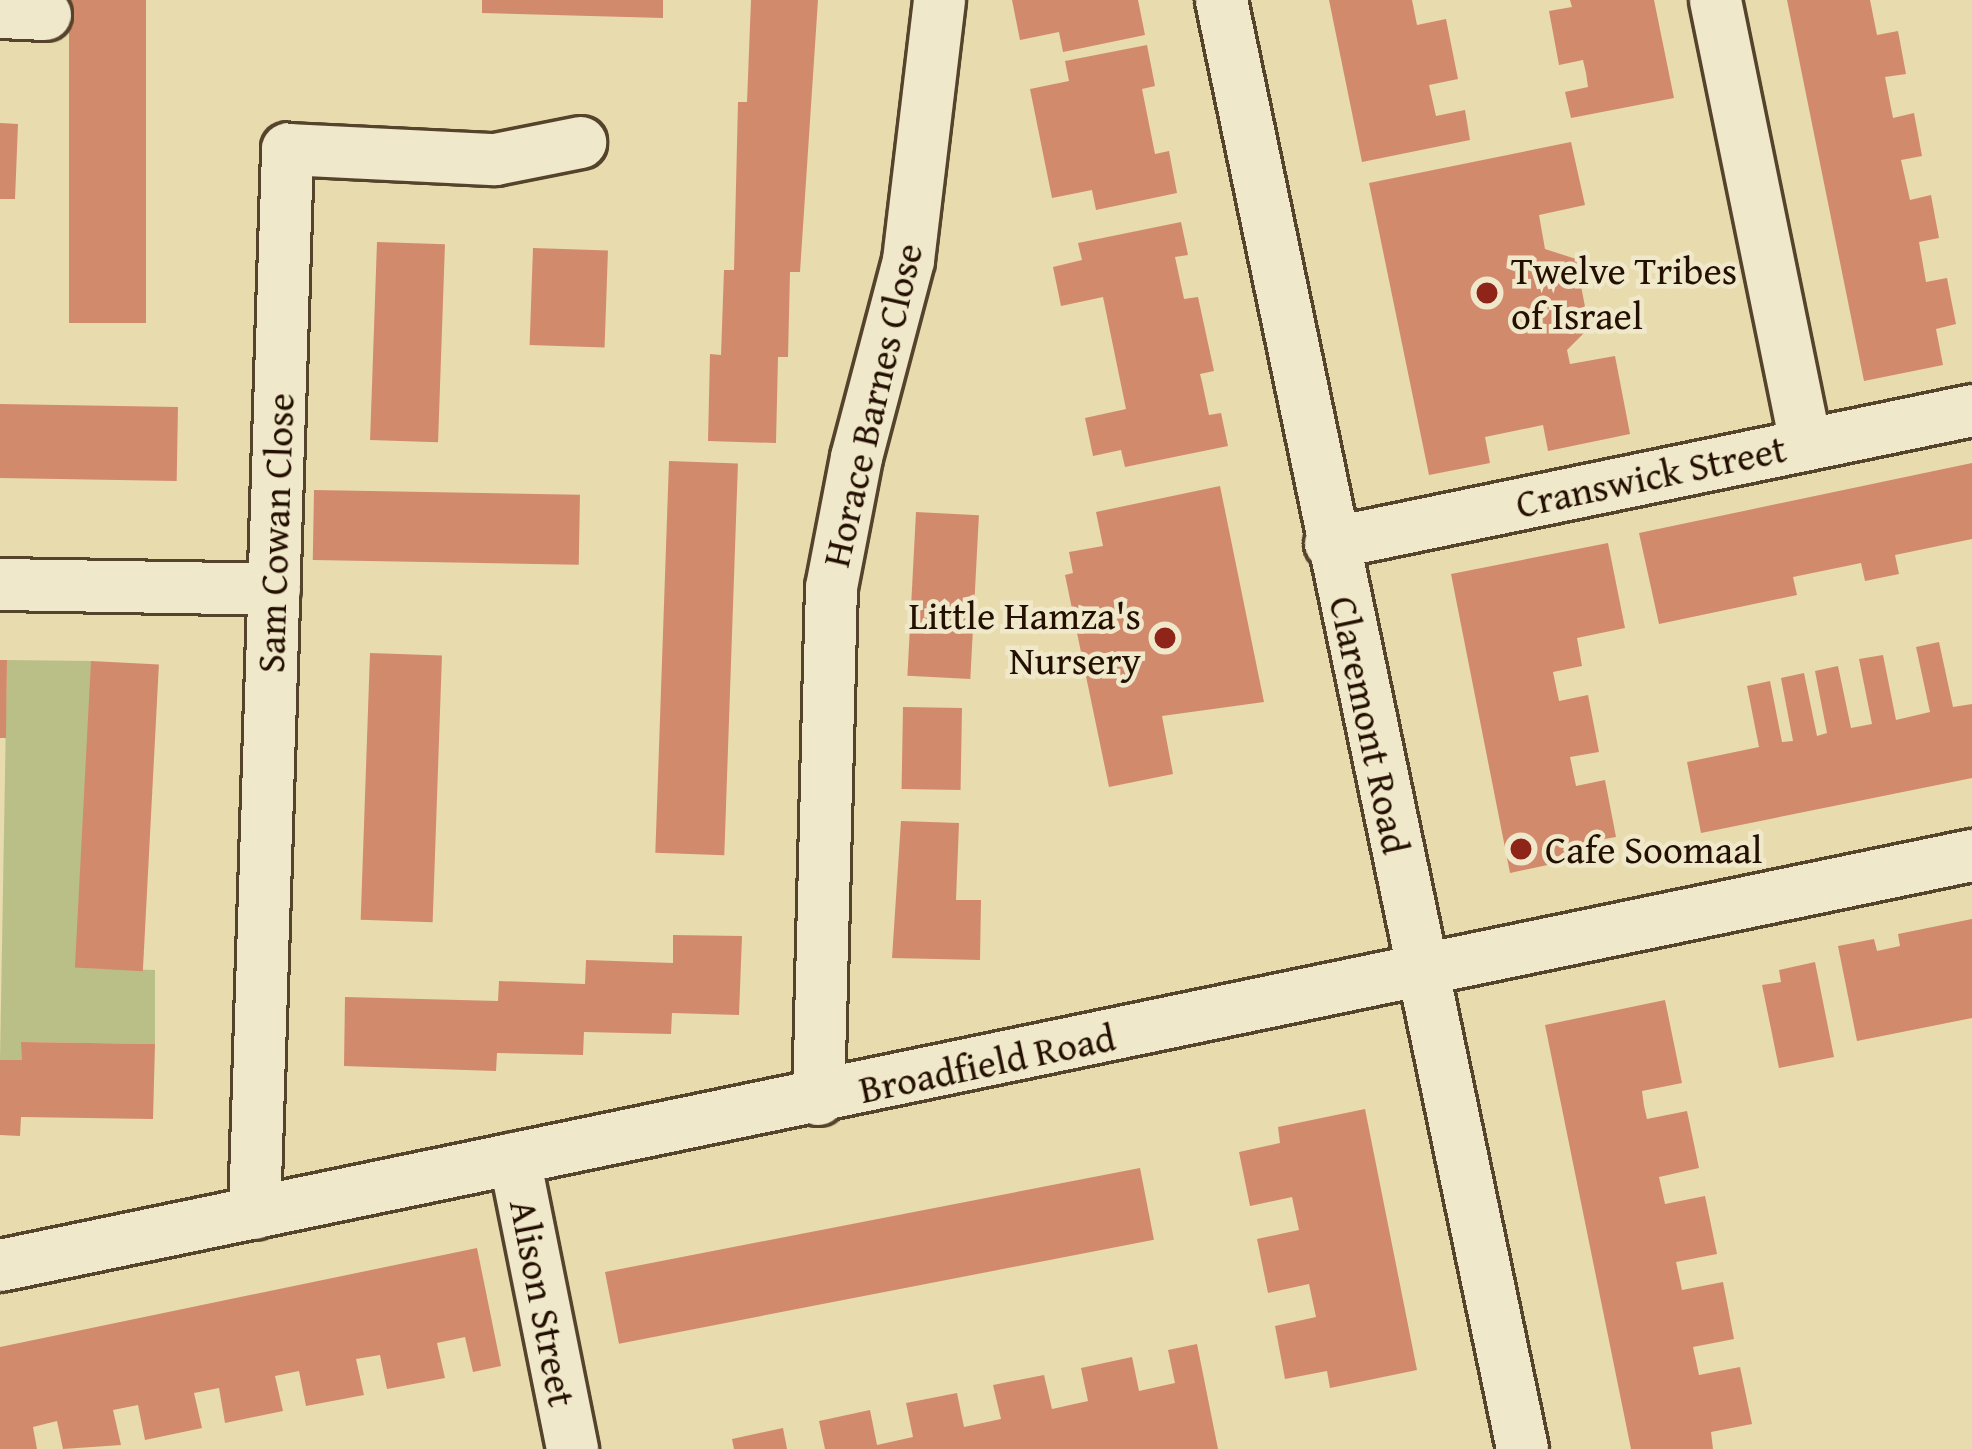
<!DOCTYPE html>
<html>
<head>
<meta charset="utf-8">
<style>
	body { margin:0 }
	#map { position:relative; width:1972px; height:1449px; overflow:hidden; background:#e8dbae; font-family:"Gentium Book Plus",serif }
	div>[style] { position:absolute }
	.green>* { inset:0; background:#babf87 }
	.building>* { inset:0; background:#d28a6d; transform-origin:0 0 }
	.roads { filter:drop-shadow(3px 0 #55432c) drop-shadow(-3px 0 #55432c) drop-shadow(0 3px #55432c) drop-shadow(0 -3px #55432c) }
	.street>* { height:51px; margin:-25.5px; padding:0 25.5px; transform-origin:25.5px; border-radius:25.5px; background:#f0e8ca }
	.dots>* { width:33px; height:33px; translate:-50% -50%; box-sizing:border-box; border:6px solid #f0e8ca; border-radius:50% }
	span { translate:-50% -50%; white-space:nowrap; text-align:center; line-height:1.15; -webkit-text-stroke:9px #f0e8ca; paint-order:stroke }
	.poi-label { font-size:39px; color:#241001 }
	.left { translate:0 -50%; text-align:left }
	.right { translate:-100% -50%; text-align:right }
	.street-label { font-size:39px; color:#241001 }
</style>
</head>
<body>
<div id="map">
	<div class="green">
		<i style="clip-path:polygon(7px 660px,91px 661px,87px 968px,155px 970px,155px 1044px,22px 1042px,22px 1060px,0 1060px)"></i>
	</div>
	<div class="building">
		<i style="left:69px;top:0;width:77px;height:323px"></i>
		<i style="clip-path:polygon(482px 0,663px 0,663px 18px,482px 13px)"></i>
		<i style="clip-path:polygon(751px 0,818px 0,800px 272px,790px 272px,788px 357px,778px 357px,776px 443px,708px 441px,710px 354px,721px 355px,724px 270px,734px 270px,738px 102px,747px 102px)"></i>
		<i style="clip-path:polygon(1012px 0,1138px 0,1145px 35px,1063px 52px,1059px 32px,1020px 40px)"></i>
		<i style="clip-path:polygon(1329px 0,1412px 0,1417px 25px,1446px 19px,1458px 79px,1429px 85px,1436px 116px,1465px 110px,1470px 140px,1362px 162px)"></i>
		<i style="clip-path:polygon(1570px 0,1654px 0,1674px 98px,1571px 118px,1565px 92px,1588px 87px,1586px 73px,1583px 60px,1559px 65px,1549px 11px,1572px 7px)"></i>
		<i style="clip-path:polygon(1787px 0,1870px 0,1877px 35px,1898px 31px,1906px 74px,1885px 77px,1893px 118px,1914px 113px,1922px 156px,1901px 160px,1910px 200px,1931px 195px,1935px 217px,1939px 238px,1919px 242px,1926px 282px,1947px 278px,1951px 299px,1956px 324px,1936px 329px,1943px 365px,1864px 381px)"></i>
		<i style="clip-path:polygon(1147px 45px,1155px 86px,1142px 89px,1155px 154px,1169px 151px,1177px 193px,1096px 210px,1092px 190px,1052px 198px,1030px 89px,1069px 81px,1065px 61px)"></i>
		<i style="clip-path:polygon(0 123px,18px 124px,15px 199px,0 199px)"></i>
		<i style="clip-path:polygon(1571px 142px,1585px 205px,1539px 215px,1545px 249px,1576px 259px,1589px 328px,1567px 350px,1570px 364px,1615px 356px,1630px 434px,1548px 451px,1543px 425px,1485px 437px,1490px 463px,1429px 475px,1369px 183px)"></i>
		<i style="clip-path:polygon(1181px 222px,1188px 255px,1175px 257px,1184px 299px,1198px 297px,1214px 371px,1200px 374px,1202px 382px,1209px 415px,1221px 413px,1228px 446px,1125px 467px,1121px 450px,1093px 456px,1085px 418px,1126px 409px,1103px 297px,1061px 306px,1053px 267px,1082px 260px,1078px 243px)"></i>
		<i style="left:377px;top:242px;width:68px;height:198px;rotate:2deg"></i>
		<i style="left:533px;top:248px;width:75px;height:97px;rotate:2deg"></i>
		<i style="left:0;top:404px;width:178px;height:74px;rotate:1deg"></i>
		<i style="left:669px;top:461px;width:69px;height:392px;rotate:2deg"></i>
		<i style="clip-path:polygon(1972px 463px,1972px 539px,1895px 555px,1899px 574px,1865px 581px,1861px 563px,1793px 577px,1797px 595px,1659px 624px,1639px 533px)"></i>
		<i style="clip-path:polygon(1220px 486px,1264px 702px,1162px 716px,1173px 774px,1109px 787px,1065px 575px,1073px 573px,1069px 552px,1103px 546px,1096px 512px)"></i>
		<i style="left:314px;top:490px;width:266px;height:70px;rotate:1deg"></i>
		<i style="left:916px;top:512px;width:63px;height:164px;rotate:3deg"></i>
		<i style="clip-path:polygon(1608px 543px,1625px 628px,1577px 638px,1582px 666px,1553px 672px,1559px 701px,1588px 695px,1599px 752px,1570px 757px,1576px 786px,1605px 780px,1616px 837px,1587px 842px,1590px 856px,1510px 873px,1451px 574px)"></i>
		<i style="clip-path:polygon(1939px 642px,1953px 707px,1972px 704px,1972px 778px,1701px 833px,1687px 762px,1759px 747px,1747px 686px,1770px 681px,1782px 742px,1793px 741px,1781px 678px,1804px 673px,1817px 736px,1827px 733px,1815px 671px,1838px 666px,1851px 728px,1872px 724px,1859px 659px,1883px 655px,1896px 720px,1930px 712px,1916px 647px)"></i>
		<i style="left:370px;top:653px;width:72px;height:267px;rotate:2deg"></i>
		<i style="clip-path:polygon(0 660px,7px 660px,6px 738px,0 738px)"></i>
		<i style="left:91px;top:661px;width:68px;height:307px;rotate:3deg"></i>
		<i style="left:903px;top:707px;width:59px;height:82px;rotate:1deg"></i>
		<i style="clip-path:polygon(901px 821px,959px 823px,956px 900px,981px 900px,980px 960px,892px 958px)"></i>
		<i style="clip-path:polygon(1972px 919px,1972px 1018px,1857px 1041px,1838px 946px,1874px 939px,1877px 951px,1900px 946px,1898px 934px)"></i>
		<i style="clip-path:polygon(673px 935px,742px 936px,739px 1015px,672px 1013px,671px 1034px,584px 1032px,583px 1055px,497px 1053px,496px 1071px,344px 1066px,345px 997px,498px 1001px,499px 981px,585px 984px,586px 960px,673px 963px)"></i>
		<i style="clip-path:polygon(1815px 962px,1834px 1057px,1779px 1068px,1762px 985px,1781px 982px,1779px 970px)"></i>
		<i style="clip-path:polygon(1665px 1000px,1682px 1083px,1642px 1091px,1644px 1106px,1647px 1119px,1687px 1111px,1699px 1168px,1659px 1177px,1665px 1204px,1705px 1196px,1717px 1254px,1676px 1262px,1682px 1290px,1723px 1282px,1734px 1339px,1693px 1347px,1699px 1375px,1740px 1367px,1752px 1424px,1711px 1432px,1713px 1449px,1631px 1449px,1545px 1025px)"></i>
		<i style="clip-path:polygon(21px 1042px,155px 1044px,153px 1119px,21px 1117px,20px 1136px,0 1135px,0 1060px,22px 1060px)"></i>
		<i style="clip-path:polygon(1365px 1109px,1417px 1370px,1330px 1388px,1327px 1371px,1285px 1379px,1275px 1326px,1316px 1317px,1309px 1284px,1268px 1293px,1257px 1239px,1299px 1230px,1292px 1197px,1250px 1206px,1239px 1152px,1280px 1143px,1278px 1127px)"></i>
		<i style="left:1140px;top:1168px;width:73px;height:545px;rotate:79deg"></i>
		<i style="clip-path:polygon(477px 1248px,501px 1366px,473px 1372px,465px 1337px,437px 1343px,445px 1378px,387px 1389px,380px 1355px,356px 1359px,364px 1395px,306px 1406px,299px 1371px,275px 1376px,283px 1411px,225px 1423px,219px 1388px,194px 1393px,202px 1428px,145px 1440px,138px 1405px,113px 1410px,121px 1445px,63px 1449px,57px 1421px,33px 1427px,37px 1449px,0 1449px,0 1347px)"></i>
		<i style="clip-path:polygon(1197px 1344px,1218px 1449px,825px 1449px,819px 1421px,870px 1410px,877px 1445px,913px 1437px,906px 1403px,957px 1393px,964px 1427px,1001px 1419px,993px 1385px,1044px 1375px,1052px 1409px,1088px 1401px,1081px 1368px,1132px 1357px,1139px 1391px,1175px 1383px,1168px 1350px)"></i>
		<i style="clip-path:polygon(783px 1428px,787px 1449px,734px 1449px,732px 1439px)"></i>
	</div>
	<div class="roads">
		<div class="street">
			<i style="left:1221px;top:0;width:1480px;rotate:78.26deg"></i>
			<i style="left:1715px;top:0;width:452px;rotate:78.5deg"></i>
			<i style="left:0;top:12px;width:45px;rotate:2.5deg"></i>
			<i style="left:1330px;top:543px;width:656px;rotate:-11.7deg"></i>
			<i style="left:0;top:584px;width:274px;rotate:1deg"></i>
			<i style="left:818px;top:1099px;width:512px;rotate:-88.55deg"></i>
			<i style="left:831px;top:587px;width:132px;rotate:-79.1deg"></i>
			<i style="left:856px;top:457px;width:204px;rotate:-75.2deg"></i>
			<i style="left:908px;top:260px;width:262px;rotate:-83.2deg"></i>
			<i style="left:514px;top:1158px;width:297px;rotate:78.7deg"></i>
			<i style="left:254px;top:1213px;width:1065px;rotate:-88.22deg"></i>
			<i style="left:287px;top:149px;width:208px;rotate:2.8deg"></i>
			<i style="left:495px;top:159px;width:87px;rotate:-11.3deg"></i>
			<i style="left:0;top:1265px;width:2014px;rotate:-11.75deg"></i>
		</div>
	</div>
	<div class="dots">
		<i style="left:1487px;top:293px;background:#8f2418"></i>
		<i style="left:1165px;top:638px;background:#8f2418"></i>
		<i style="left:1521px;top:849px;background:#8f2418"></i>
	</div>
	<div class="poi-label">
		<span class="left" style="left:1511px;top:293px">Twelve Tribes<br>of Israel</span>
		<span class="right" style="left:1141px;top:638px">Little Hamza's<br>Nursery</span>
		<span class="left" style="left:1545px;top:849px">Cafe Soomaal</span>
	</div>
	<div class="street-label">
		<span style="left:872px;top:405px;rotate:-77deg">Horace Barnes Close</span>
		<span style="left:1651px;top:476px;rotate:-12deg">Cranswick Street</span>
		<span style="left:275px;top:533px;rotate:-88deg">Sam Cowan Close</span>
		<span style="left:1370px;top:725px;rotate:78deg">Claremont Road</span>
		<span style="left:987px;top:1063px;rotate:-12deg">Broadfield Road</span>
		<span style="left:543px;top:1303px;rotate:79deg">Alison Street</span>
	</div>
</div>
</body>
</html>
